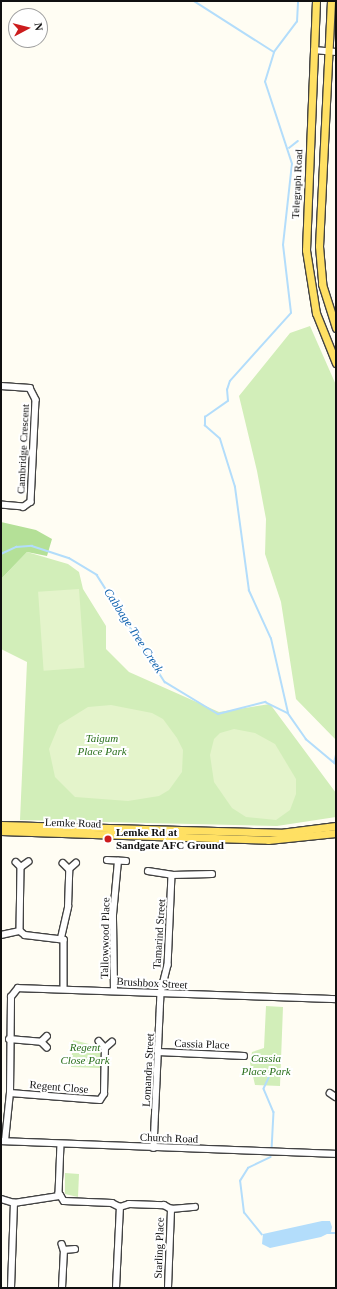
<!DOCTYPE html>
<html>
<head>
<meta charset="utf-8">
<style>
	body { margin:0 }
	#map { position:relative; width:337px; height:1289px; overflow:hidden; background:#fffdf3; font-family:"Times New Roman",serif }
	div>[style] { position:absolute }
	.green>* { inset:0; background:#d2eeb9 }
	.forest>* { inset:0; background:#b4e097 }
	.pitch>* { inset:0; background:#e4f4cb; transform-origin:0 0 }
	.water>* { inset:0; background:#b3ddfb }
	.stream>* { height:1.5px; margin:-0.75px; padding:0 0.75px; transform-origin:0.75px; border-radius:0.75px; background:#b3ddfb }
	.roads { filter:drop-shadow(1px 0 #434343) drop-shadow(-1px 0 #434343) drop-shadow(0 1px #434343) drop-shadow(0 -1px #434343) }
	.minor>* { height:5.5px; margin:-2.75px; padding:0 2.75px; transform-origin:2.75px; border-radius:2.75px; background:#fff }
	.major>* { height:7px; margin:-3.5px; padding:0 3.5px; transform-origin:3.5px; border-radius:3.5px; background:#ffe063 }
	.dots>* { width:11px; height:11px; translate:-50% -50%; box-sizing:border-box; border:2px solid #fff; border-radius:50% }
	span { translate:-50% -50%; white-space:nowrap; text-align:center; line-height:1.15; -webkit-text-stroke:4px #fff; paint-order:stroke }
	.street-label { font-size:11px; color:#101010 }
	.park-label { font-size:11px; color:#286e1a; font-style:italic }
	.poi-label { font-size:11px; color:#101010; font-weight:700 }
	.left { translate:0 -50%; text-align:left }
	.water-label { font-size:12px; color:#0e61ad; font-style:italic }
	.frame { position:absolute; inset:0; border:2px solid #101010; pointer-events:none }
	.north { position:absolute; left:8px; top:8px; width:40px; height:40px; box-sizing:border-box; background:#fff; border:1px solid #9f9f9f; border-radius:50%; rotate:83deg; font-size:11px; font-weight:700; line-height:16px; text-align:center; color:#101010 }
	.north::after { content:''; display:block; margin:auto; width:14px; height:18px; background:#cc1c1d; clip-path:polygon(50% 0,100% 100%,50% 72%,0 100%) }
</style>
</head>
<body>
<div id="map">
	<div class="green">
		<i style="clip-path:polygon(310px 326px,336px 385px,336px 740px,296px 699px,281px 602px,265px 554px,266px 519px,257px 471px,239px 396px,290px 333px)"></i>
		<i style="clip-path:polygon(27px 552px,68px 564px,79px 572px,83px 589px,106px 626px,106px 649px,129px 672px,219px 712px,270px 704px,336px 793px,336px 817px,277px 826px,20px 820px,27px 662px,1px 649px,1px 579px)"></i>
		<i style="clip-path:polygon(266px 1006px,283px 1007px,280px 1086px,255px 1085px,250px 1063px,252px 1052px,264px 1048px)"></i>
		<i style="clip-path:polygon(73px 1040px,97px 1046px,101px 1051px,100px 1068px,71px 1067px)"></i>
		<i style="clip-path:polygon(65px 1173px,79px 1174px,78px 1197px,65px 1194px)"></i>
	</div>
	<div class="forest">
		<i style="clip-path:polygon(1px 522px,36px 530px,52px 539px,47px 556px,27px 552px,1px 579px)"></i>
	</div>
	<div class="pitch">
		<i style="left:79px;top:589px;width:79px;height:41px;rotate:86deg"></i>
		<i style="clip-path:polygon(111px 705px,152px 713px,163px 719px,177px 738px,183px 750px,182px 772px,169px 790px,159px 796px,128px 801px,75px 797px,55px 777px,49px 749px,59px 725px,88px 707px)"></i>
		<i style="clip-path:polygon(234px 729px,255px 733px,275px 744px,296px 779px,296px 794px,290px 810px,276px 820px,246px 817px,232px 808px,214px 782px,210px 755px,214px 739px,220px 733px)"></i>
	</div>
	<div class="water">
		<i style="clip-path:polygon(322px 1221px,330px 1221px,332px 1227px,331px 1232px,321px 1237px,270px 1248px,262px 1244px,263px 1234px)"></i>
	</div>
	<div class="stream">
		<i style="left:194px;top:1px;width:95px;rotate:32.5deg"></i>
		<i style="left:289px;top:148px;width:11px;rotate:-38deg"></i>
		<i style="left:1px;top:554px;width:17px;rotate:-25deg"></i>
		<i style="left:16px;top:547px;width:16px;rotate:-4deg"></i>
		<i style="left:32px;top:546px;width:39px;rotate:18deg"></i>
		<i style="left:69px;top:558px;width:33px;rotate:31deg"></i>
		<i style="left:97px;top:575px;width:127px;rotate:57.6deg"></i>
		<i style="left:165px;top:682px;width:62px;rotate:31.1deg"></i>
		<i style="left:218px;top:714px;width:49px;rotate:-14.3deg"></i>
		<i style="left:265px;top:702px;width:25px;rotate:26deg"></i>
		<i style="left:288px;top:713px;width:32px;rotate:55deg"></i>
		<i style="left:306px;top:739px;width:39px;rotate:40deg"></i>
		<i style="left:288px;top:713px;width:76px;rotate:-102.9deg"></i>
		<i style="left:271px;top:639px;width:53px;rotate:-114.6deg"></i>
		<i style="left:249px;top:591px;width:105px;rotate:-97.7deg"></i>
		<i style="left:235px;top:487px;width:50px;rotate:-107.4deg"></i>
		<i style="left:220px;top:439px;width:20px;rotate:-139deg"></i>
		<i style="left:205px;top:426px;width:9px;rotate:-90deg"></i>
		<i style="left:205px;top:417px;width:28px;rotate:-35deg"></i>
		<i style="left:228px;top:401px;width:11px;rotate:-95deg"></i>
		<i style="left:227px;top:390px;width:9px;rotate:-72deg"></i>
		<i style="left:230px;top:381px;width:91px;rotate:-48.1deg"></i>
		<i style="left:291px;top:313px;width:68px;rotate:-96.7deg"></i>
		<i style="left:283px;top:245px;width:81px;rotate:-83.7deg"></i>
		<i style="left:292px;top:164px;width:86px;rotate:-108.2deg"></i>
		<i style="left:265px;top:82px;width:31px;rotate:-73deg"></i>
		<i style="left:274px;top:52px;width:38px;rotate:-53deg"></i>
		<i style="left:297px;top:22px;width:21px;rotate:-87deg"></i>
		<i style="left:334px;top:763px;width:8px;rotate:-76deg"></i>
		<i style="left:270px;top:1076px;width:14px;rotate:115deg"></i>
		<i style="left:264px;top:1089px;width:25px;rotate:67deg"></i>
		<i style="left:274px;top:1112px;width:35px;rotate:93deg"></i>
		<i style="left:327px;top:1233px;width:9px"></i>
		<i style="left:262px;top:1235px;width:28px;rotate:-129deg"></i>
		<i style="left:244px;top:1213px;width:32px;rotate:-97deg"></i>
		<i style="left:240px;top:1181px;width:15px;rotate:-58deg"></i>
		<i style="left:248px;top:1168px;width:25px;rotate:-26deg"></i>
	</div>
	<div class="roads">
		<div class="minor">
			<i style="left:314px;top:50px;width:22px;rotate:5deg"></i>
			<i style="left:1px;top:386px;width:29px;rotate:4deg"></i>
			<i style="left:30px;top:388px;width:13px;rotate:63deg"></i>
			<i style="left:36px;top:400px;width:102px;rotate:92.8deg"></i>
			<i style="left:31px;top:502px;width:9px;rotate:144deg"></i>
			<i style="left:24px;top:507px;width:23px;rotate:-175deg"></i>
			<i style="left:107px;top:860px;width:19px;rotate:3deg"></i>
			<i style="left:16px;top:862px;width:7px;rotate:45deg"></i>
			<i style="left:21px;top:867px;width:9px;rotate:-36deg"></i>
			<i style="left:63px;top:863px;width:8px;rotate:45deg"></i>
			<i style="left:69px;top:869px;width:9px;rotate:-41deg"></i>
			<i style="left:21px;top:867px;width:64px;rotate:90.9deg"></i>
			<i style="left:20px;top:931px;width:6px;rotate:39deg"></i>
			<i style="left:25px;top:935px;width:39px;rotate:7deg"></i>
			<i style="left:64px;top:940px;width:49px;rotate:90deg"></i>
			<i style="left:148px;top:871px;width:24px;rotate:9deg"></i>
			<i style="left:172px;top:875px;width:90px;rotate:92.5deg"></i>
			<i style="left:168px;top:965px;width:29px;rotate:104deg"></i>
			<i style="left:161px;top:993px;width:155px;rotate:92.6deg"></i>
			<i style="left:172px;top:875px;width:40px;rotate:-1.4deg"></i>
			<i style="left:1px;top:935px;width:19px;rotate:-12deg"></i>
			<i style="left:61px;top:938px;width:32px;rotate:-77deg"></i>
			<i style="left:68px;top:907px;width:38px;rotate:-88deg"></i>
			<i style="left:114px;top:991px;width:76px;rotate:-90.8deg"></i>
			<i style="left:113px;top:915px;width:54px;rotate:-84.7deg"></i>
			<i style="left:9px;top:1039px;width:32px;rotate:5deg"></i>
			<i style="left:99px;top:1041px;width:9px;rotate:49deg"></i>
			<i style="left:105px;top:1048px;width:9px;rotate:-41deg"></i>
			<i style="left:47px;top:1048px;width:8px;rotate:-135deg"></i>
			<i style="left:41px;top:1042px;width:8px;rotate:-45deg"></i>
			<i style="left:158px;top:1052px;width:86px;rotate:2.7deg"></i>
			<i style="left:10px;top:1093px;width:90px;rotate:4.4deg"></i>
			<i style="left:100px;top:1100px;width:7px;rotate:-56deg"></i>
			<i style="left:104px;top:1094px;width:46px;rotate:-88.8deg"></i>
			<i style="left:330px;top:1093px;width:7px;rotate:34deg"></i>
			<i style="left:1px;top:1141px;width:335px;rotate:2.2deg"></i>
			<i style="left:5px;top:1141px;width:48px;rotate:-84.1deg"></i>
			<i style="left:10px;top:1093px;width:96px;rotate:-89.4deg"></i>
			<i style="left:11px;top:997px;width:11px;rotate:-52deg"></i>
			<i style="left:18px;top:988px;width:318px;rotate:2deg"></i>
			<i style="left:61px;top:1144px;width:49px;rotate:92.3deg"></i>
			<i style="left:59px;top:1193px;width:9px;rotate:58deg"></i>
			<i style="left:64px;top:1201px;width:48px;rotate:2.4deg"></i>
			<i style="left:112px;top:1203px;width:9px;rotate:27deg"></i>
			<i style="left:120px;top:1207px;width:9px;rotate:-18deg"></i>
			<i style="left:129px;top:1204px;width:35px;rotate:2deg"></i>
			<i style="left:164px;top:1205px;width:8px;rotate:30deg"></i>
			<i style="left:171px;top:1209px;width:24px;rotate:-5deg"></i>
			<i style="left:1px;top:1199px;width:14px;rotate:17deg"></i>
			<i style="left:62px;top:1244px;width:6px;rotate:72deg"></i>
			<i style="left:64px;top:1250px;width:11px;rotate:-5deg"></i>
			<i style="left:11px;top:1288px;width:85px;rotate:-88deg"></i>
			<i style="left:14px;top:1203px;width:47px;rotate:-8.7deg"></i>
			<i style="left:62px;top:1288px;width:38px;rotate:-87deg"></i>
			<i style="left:116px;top:1288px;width:81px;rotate:-87.2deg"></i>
			<i style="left:168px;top:1288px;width:79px;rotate:-87.8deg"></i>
		</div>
		<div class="major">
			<i style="left:316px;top:1px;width:249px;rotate:92.3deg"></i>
			<i style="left:306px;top:250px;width:64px;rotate:81deg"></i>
			<i style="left:316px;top:313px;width:54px;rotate:68.2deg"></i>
			<i style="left:331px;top:1px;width:245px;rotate:92.8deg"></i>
			<i style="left:319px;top:246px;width:38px;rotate:85deg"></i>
			<i style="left:322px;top:284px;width:46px;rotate:72.3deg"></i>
			<i style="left:1px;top:825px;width:279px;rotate:1.6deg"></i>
			<i style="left:280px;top:833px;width:56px;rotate:-7.1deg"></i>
			<i style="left:1px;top:831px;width:267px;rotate:1.9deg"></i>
			<i style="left:268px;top:840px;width:68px;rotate:-5.9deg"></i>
		</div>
	</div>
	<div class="dots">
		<i style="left:108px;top:839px;background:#cc1c1d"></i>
	</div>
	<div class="street-label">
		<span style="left:297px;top:184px;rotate:-87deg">Telegraph Road</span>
		<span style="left:23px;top:449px;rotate:-87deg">Cambridge Crescent</span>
		<span style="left:73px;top:823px;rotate:2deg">Lemke Road</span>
		<span style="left:159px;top:934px;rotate:-86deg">Tamarind Street</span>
		<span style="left:105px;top:938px;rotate:-89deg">Tallowwood Place</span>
		<span style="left:152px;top:983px;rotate:3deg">Brushbox Street</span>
		<span style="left:202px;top:1044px;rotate:2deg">Cassia Place</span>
		<span style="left:148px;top:1070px;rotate:-87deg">Lomandra Street</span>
		<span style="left:59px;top:1087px;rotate:5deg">Regent Close</span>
		<span style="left:169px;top:1138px;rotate:2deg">Church Road</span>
		<span style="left:159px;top:1248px;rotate:-88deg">Starling Place</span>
	</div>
	<div class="park-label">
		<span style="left:102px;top:745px">Taigum<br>Place Park</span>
		<span style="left:85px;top:1054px">Regent<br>Close Park</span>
		<span style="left:266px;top:1065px">Cassia<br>Place Park</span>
	</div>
	<div class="poi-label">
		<span class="left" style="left:116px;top:839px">Lemke Rd at<br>Sandgate AFC Ground</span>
	</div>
	<div class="water-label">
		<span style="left:133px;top:631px;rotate:57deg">Cabbage Tree Creek</span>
	</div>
	<div class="frame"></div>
	<div class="north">N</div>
</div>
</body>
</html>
